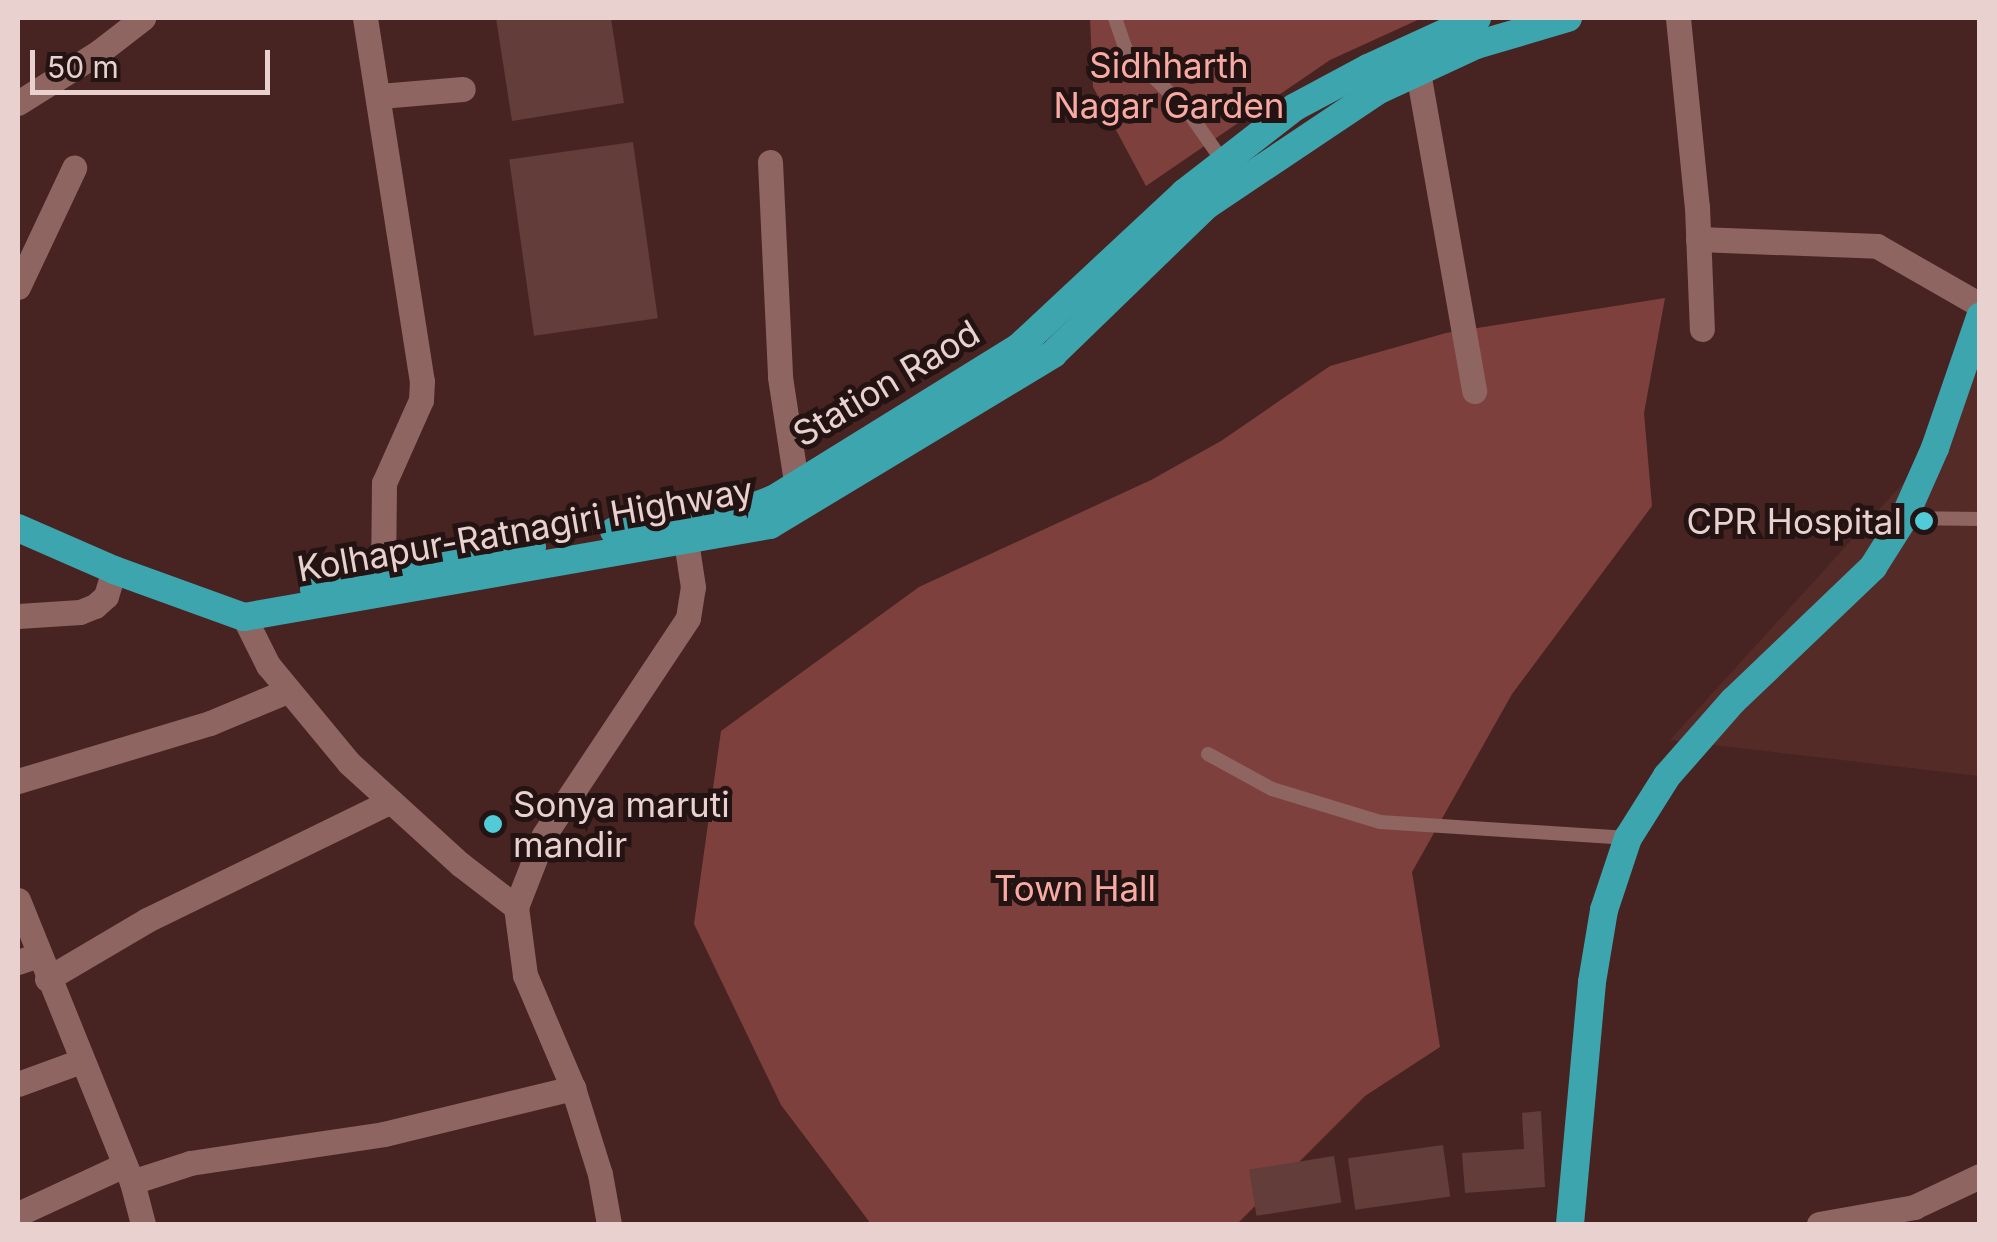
<!DOCTYPE html>
<html>
<head>
<meta charset="utf-8">
<style>
	body { margin:0 }
	#map { position:relative; width:1997px; height:1242px; overflow:hidden; background:#472422; font-family:Inter,sans-serif }
	div>[style] { position:absolute }
	.built>* { inset:0; background:#552b28 }
	.green>* { inset:0; background:#7e403c }
	.building>* { inset:0; background:#623d3a; transform-origin:0 0 }
	.service>* { height:14px; margin:-7px; padding:0 7px; transform-origin:7px; border-radius:7px; background:#8e6561 }
	.minor>* { height:25px; margin:-12.5px; padding:0 12.5px; transform-origin:12.5px; border-radius:12.5px; background:#8e6561 }
	.tertiary>* { height:25px; margin:-12.5px; padding:0 12.5px; transform-origin:12.5px; border-radius:12.5px; background:#8e6561 }
	.trunk>* { height:28px; margin:-14px; padding:0 14px; transform-origin:14px; border-radius:14px; background:#3ca5ae }
	.dots>* { width:28px; height:28px; translate:-50% -50%; box-sizing:border-box; border:5px solid #231312; border-radius:50% }
	span { translate:-50% -50%; white-space:nowrap; text-align:center; line-height:1.15; -webkit-text-stroke:10px #231312; paint-order:stroke }
	.park-label { font-size:35px; color:#f9aba3 }
	.street-label { font-size:35px; color:#e9d1cf }
	.poi-label { font-size:35px; color:#e9d1cf }
	.right { translate:-100% -50%; text-align:right }
	.left { translate:0 -50%; text-align:left }
	.frame { position:absolute; inset:0; border:20px solid #e9d1cf; pointer-events:none }
	.scale { position:absolute; left:30px; top:50px; width:240px; height:45px; box-sizing:border-box; border:5px solid #e9d1cf; border-top:0; padding-left:12px; font-size:30px; line-height:35px; white-space:nowrap; color:#e9d1cf; -webkit-text-stroke:8px #231312; paint-order:stroke }
</style>
</head>
<body>
<div id="map">
	<div class="built">
		<i style="clip-path:polygon(1979px 323px,1979px 776px,1670px 740px,1935px 448px)"></i>
	</div>
	<div class="green">
		<i style="clip-path:polygon(1090px 18px,1422px 18px,1330px 60px,1146px 186px,1093px 87px)"></i>
		<i style="clip-path:polygon(1665px 298px,1644px 413px,1652px 506px,1512px 694px,1412px 872px,1440px 1047px,1365px 1096px,1237px 1224px,871px 1224px,781px 1105px,694px 924px,721px 731px,919px 587px,1151px 480px,1221px 441px,1330px 366px,1446px 333px)"></i>
	</div>
	<div class="building">
		<i style="clip-path:polygon(496px 18px,611px 18px,624px 103px,512px 121px)"></i>
		<i style="left:633px;top:142px;width:178px;height:125px;rotate:82deg"></i>
		<i style="clip-path:polygon(1541px 1111px,1545px 1187px,1465px 1193px,1462px 1153px,1524px 1149px,1522px 1113px)"></i>
		<i style="left:1443px;top:1145px;width:52px;height:96px;rotate:82deg"></i>
		<i style="left:1334px;top:1156px;width:47px;height:86px;rotate:81deg"></i>
	</div>
	<div class="service">
		<i style="left:1115px;top:18px;width:34px;rotate:71deg"></i>
		<i style="left:1126px;top:50px;width:86px;rotate:44.5deg"></i>
		<i style="left:1187px;top:110px;width:65px;rotate:55.1deg"></i>
		<i style="left:1904px;top:518px;width:76px;rotate:0.8deg"></i>
		<i style="left:1208px;top:754px;width:73px;rotate:28.7deg"></i>
		<i style="left:1272px;top:789px;width:113px;rotate:17deg"></i>
		<i style="left:1380px;top:822px;width:249px;rotate:3.7deg"></i>
	</div>
	<div class="minor">
		<i style="left:365px;top:18px;width:367px;rotate:81.1deg"></i>
		<i style="left:422px;top:381px;width:19px;rotate:93deg"></i>
		<i style="left:421px;top:400px;width:91px;rotate:114deg"></i>
		<i style="left:384px;top:483px;width:92px;rotate:90.6deg"></i>
		<i style="left:1678px;top:18px;width:190px;rotate:84.3deg"></i>
		<i style="left:1697px;top:207px;width:122px;rotate:87.7deg"></i>
		<i style="left:1418px;top:72px;width:324px;rotate:80deg"></i>
		<i style="left:380px;top:96px;width:83px;rotate:-4.8deg"></i>
		<i style="left:18px;top:103px;width:96px;rotate:-32.2deg"></i>
		<i style="left:99px;top:52px;width:56px;rotate:-37.7deg"></i>
		<i style="left:770px;top:162px;width:215px;rotate:87.3deg"></i>
		<i style="left:780px;top:377px;width:105px;rotate:81.3deg"></i>
		<i style="left:1698px;top:239px;width:179px;rotate:2.2deg"></i>
		<i style="left:1877px;top:246px;width:119px;rotate:29.8deg"></i>
		<i style="left:18px;top:287px;width:132px;rotate:-64.8deg"></i>
		<i style="left:18px;top:616px;width:62px;rotate:-3.7deg"></i>
		<i style="left:80px;top:612px;width:16px;rotate:-22deg"></i>
		<i style="left:95px;top:606px;width:15px;rotate:-42deg"></i>
		<i style="left:106px;top:596px;width:27px;rotate:-73deg"></i>
		<i style="left:244px;top:617px;width:54px;rotate:63.4deg"></i>
		<i style="left:268px;top:665px;width:127px;rotate:50.4deg"></i>
		<i style="left:349px;top:763px;width:150px;rotate:42.3deg"></i>
		<i style="left:460px;top:864px;width:71px;rotate:37.5deg"></i>
		<i style="left:516px;top:907px;width:69px;rotate:82.5deg"></i>
		<i style="left:525px;top:975px;width:123px;rotate:67deg"></i>
		<i style="left:573px;top:1088px;width:90px;rotate:72.6deg"></i>
		<i style="left:600px;top:1174px;width:51px;rotate:79.8deg"></i>
		<i style="left:18px;top:781px;width:201px;rotate:-16.8deg"></i>
		<i style="left:210px;top:723px;width:83px;rotate:-22.6deg"></i>
		<i style="left:516px;top:907px;width:77px;rotate:-68.7deg"></i>
		<i style="left:544px;top:835px;width:260px;rotate:-56.4deg"></i>
		<i style="left:688px;top:618px;width:31px;rotate:-81deg"></i>
		<i style="left:693px;top:587px;width:66px;rotate:-98.7deg"></i>
		<i style="left:18px;top:962px;width:21px;rotate:-19deg"></i>
		<i style="left:47px;top:979px;width:116px;rotate:-30.5deg"></i>
		<i style="left:147px;top:920px;width:271px;rotate:-26deg"></i>
		<i style="left:18px;top:1084px;width:67px;rotate:-20.1deg"></i>
		<i style="left:132px;top:1182px;width:61px;rotate:-18.1deg"></i>
		<i style="left:190px;top:1163px;width:196px;rotate:-8.5deg"></i>
		<i style="left:384px;top:1134px;width:195px;rotate:-13.7deg"></i>
		<i style="left:18px;top:1214px;width:117px;rotate:-24.8deg"></i>
		<i style="left:1819px;top:1224px;width:97px;rotate:-10.1deg"></i>
		<i style="left:1914px;top:1207px;width:73px;rotate:-25.2deg"></i>
	</div>
	<div class="tertiary">
		<i style="left:18px;top:900px;width:304px;rotate:68deg"></i>
		<i style="left:132px;top:1182px;width:43px;rotate:75.3deg"></i>
	</div>
	<div class="trunk">
		<i style="left:18px;top:528px;width:105px;rotate:23.6deg"></i>
		<i style="left:114px;top:570px;width:138px;rotate:19.9deg"></i>
		<i style="left:244px;top:617px;width:534px;rotate:-9.92deg"></i>
		<i style="left:770px;top:525px;width:331px;rotate:-31.1deg"></i>
		<i style="left:1053px;top:354px;width:214px;rotate:-44.1deg"></i>
		<i style="left:1207px;top:205px;width:207px;rotate:-33.8deg"></i>
		<i style="left:1379px;top:90px;width:107px;rotate:-24.9deg"></i>
		<i style="left:1476px;top:45px;width:96px;rotate:-16.4deg"></i>
		<i style="left:614px;top:531px;width:138px;rotate:-9.6deg"></i>
		<i style="left:750px;top:508px;width:26px;rotate:-21deg"></i>
		<i style="left:774px;top:499px;width:288px;rotate:-31.8deg"></i>
		<i style="left:1019px;top:347px;width:226px;rotate:-43deg"></i>
		<i style="left:1184px;top:193px;width:140px;rotate:-37.8deg"></i>
		<i style="left:1295px;top:107px;width:83px;rotate:-28.1deg"></i>
		<i style="left:1368px;top:68px;width:120px;rotate:-24.6deg"></i>
		<i style="left:314px;top:589px;width:222px;rotate:-10.9deg"></i>
		<i style="left:1570px;top:1224px;width:243px;rotate:-84.8deg"></i>
		<i style="left:1592px;top:982px;width:73px;rotate:-80.5deg"></i>
		<i style="left:1604px;top:910px;width:76px;rotate:-71.6deg"></i>
		<i style="left:1628px;top:838px;width:73px;rotate:-57.8deg"></i>
		<i style="left:1667px;top:776px;width:100px;rotate:-48.7deg"></i>
		<i style="left:1733px;top:701px;width:194px;rotate:-43.7deg"></i>
		<i style="left:1873px;top:567px;width:58px;rotate:-57.7deg"></i>
		<i style="left:1904px;top:518px;width:77px;rotate:-66.1deg"></i>
		<i style="left:1935px;top:448px;width:139px;rotate:-71deg"></i>
	</div>
	<div class="dots">
		<i style="left:1924px;top:521px;background:#52cbd8"></i>
		<i style="left:493px;top:824px;background:#52cbd8"></i>
	</div>
	<div class="park-label">
		<span style="left:1169px;top:85px">Sidhharth<br>Nagar Garden</span>
		<span style="left:1075px;top:888px">Town Hall</span>
	</div>
	<div class="street-label">
		<span style="left:886px;top:383px;rotate:-31deg">Station Raod</span>
		<span style="left:525px;top:529px;rotate:-10deg">Kolhapur-Ratnagiri Highway</span>
	</div>
	<div class="poi-label">
		<span class="right" style="left:1902px;top:521px">CPR Hospital</span>
		<span class="left" style="left:513px;top:824px">Sonya maruti<br>mandir</span>
	</div>
	<div class="frame"></div>
	<div class="scale">50 m</div>
</div>
</body>
</html>
